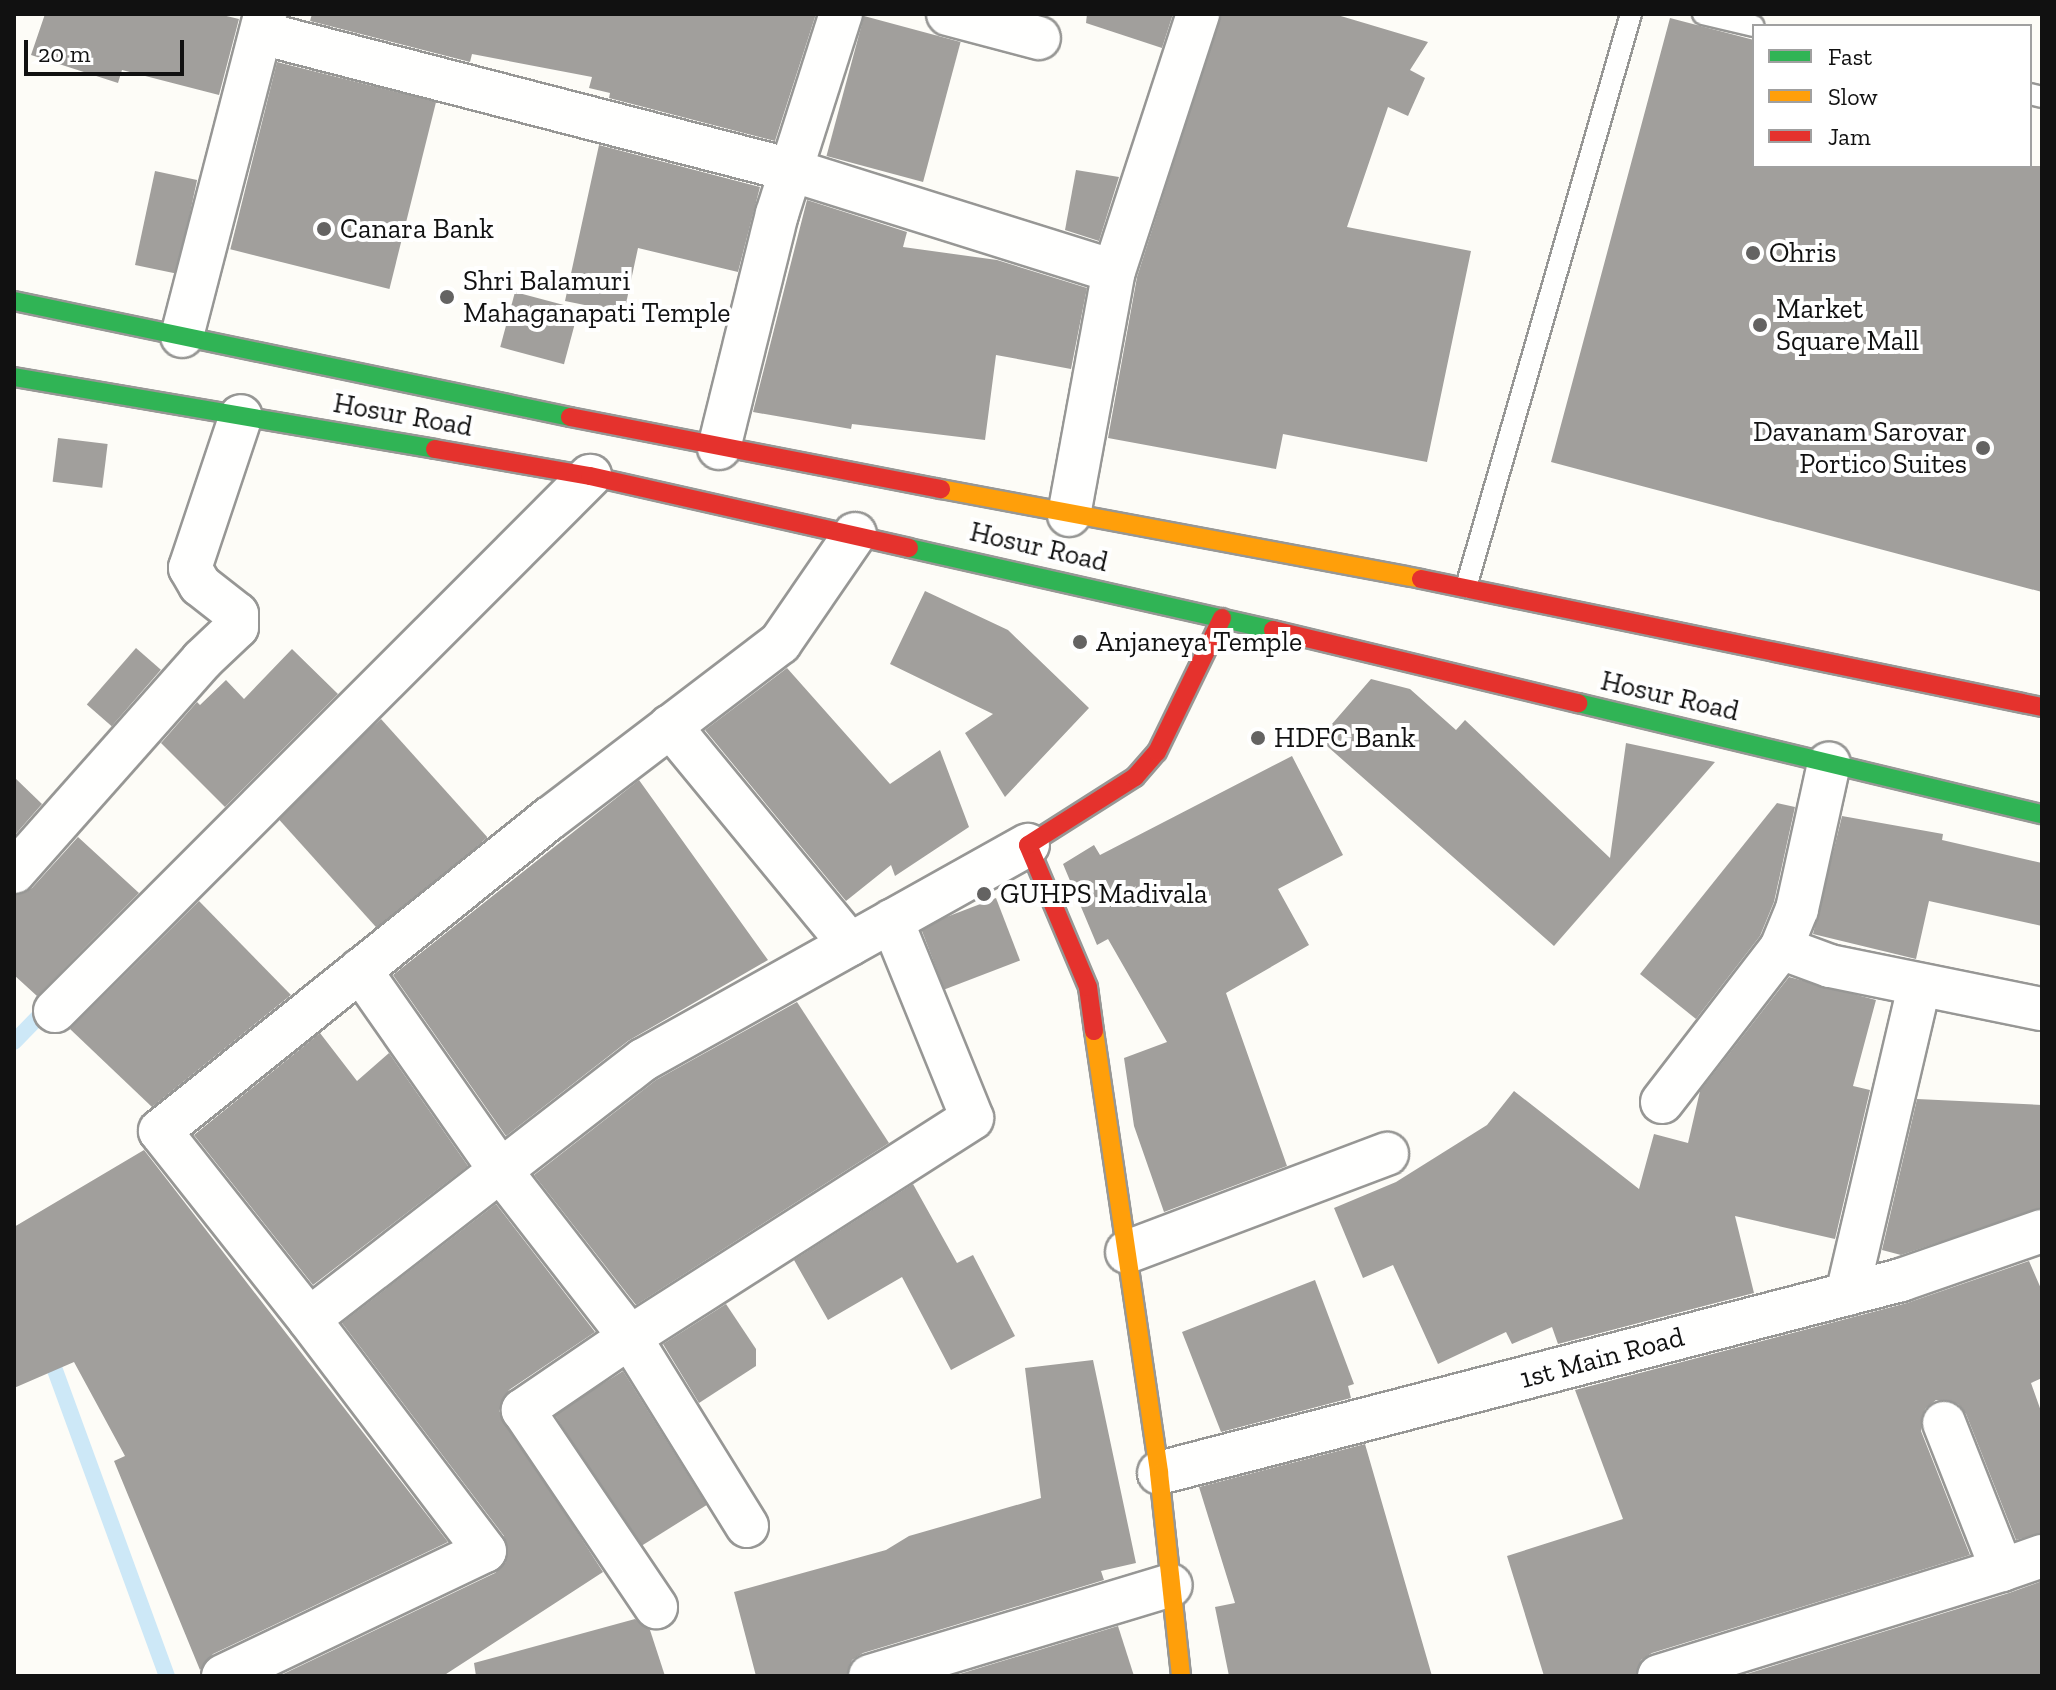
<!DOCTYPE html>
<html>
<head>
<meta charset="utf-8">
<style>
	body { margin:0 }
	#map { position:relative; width:2056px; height:1690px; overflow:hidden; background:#fdfcf7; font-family:"Zilla Slab",serif }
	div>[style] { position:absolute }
	.stream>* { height:16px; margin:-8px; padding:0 8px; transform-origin:8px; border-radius:8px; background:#cde8f7 }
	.building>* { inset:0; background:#a19f9c; transform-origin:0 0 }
	.roads { filter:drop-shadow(2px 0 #979795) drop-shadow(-2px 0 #979795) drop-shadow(0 2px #979795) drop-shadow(0 -2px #979795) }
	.lane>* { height:20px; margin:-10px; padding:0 10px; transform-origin:10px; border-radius:10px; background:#fffffe }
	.street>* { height:42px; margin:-21px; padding:0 21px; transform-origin:21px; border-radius:21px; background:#fffffe }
	.fast>* { height:18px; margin:-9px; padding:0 9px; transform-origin:9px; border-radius:9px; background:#30b455 }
	.slow>* { height:18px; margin:-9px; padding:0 9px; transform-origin:9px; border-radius:9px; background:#ff9f0a }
	.jam>* { height:18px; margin:-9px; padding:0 9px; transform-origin:9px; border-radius:9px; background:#e5322d }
	.dots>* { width:22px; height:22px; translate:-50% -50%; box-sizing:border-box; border:4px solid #fff; border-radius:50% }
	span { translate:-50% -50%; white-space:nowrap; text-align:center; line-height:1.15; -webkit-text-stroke:8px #fff; paint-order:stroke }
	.poi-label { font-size:28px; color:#111 }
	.left { translate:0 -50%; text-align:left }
	.right { translate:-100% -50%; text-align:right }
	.street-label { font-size:28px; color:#111 }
	.frame { position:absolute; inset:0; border:16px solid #111; pointer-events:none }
	.legend { position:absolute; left:1752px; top:24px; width:280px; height:144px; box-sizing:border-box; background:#fff; border:2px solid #a0a0a0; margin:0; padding:10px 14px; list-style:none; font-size:24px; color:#111 }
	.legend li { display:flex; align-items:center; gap:16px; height:40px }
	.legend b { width:40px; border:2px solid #a0a0a0 }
	.scale { position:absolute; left:24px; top:40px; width:160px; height:36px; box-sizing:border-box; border:4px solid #111; border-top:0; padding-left:10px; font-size:24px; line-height:28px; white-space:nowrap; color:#111; -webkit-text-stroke:6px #fff; paint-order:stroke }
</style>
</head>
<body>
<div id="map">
	<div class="stream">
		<i style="left:14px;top:1042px;width:52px;rotate:-45.8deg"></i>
		<i style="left:48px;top:1351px;width:346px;rotate:69.9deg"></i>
	</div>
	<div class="building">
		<i style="clip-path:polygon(45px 14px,218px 14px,239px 19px,219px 95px,122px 70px,118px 83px,31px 55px)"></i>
		<i style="clip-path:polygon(312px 14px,816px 14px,775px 141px,609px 98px,610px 93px,589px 88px,592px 77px,472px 54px,470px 62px,310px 21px)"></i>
		<i style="clip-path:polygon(1087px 14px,1173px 14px,1162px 48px,1086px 23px)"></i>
		<i style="clip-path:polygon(1221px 14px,1334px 14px,1428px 42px,1410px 70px,1425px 78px,1408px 116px,1388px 107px,1347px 227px,1471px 251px,1427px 462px,1283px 434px,1276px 469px,1108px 438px,1137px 277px)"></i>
		<i style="left:864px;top:16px;width:100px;height:145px;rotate:15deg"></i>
		<i style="clip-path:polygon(1670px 18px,1754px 40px,1754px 166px,2042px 166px,2042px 592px,1551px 462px)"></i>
		<i style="left:277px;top:62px;width:164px;height:193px;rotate:14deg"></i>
		<i style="clip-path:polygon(599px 145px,760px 187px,738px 272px,638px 248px,624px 313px,565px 301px)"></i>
		<i style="clip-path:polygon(1076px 170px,1119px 177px,1099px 241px,1065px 230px)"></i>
		<i style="left:155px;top:171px;width:43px;height:96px;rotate:12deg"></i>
		<i style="clip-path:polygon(807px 200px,907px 232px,903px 247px,997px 260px,1087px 288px,1071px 369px,996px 355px,985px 440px,852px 424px,851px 429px,753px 412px)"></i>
		<i style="left:515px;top:292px;width:66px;height:57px;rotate:15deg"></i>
		<i style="left:58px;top:438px;width:50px;height:44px;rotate:7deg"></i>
		<i style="clip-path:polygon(925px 591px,1008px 630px,1089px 708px,1005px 797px,965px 733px,993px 714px,890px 664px)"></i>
		<i style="left:136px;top:648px;width:33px;height:75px;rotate:41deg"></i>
		<i style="clip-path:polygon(292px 649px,338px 694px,225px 807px,161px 743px,197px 702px,200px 705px,226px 680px,244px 699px)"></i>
		<i style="clip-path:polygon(787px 668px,890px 784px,940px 750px,969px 827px,895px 876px,891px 865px,846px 901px,705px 730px)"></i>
		<i style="clip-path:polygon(1371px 679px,1410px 689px,1456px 730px,1465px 720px,1610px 858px,1626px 743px,1715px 762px,1554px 946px,1319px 739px)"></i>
		<i style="left:381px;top:719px;width:159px;height:143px;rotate:48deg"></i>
		<i style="clip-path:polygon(1292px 756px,1343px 855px,1278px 889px,1309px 945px,1226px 993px,1287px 1166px,1164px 1212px,1134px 1126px,1124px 1058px,1167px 1042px,1108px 939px,1097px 945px,1063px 864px,1094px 845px,1100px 855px)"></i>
		<i style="clip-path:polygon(14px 777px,42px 804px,14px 836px)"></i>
		<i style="clip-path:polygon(639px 780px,768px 960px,628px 1041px,506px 1136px,393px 975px)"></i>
		<i style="clip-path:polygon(1777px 803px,1795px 807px,1774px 902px,1760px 936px,1696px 1019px,1640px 974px)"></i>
		<i style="clip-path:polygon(1842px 816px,1943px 834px,1942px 840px,2042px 863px,2042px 926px,1929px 901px,1916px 959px,1813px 934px)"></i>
		<i style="clip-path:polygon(78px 837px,139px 893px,37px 996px,14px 975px,14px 895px,32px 888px)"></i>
		<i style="left:996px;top:898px;width:67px;height:81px;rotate:69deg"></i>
		<i style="clip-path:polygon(199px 901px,291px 995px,152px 1107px,70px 1029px)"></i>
		<i style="clip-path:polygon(1789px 977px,1876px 1000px,1853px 1086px,1870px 1090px,1835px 1239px,1735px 1216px,1754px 1293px,1558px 1344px,1552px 1327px,1512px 1344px,1506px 1332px,1438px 1364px,1393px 1265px,1363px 1278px,1334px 1208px,1396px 1182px,1487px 1125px,1514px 1091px,1639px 1189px,1654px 1134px,1688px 1143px,1700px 1091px)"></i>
		<i style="clip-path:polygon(797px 1002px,889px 1143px,636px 1305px,534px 1175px,656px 1080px)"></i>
		<i style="clip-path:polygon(320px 1033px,357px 1081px,389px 1053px,468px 1166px,313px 1285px,194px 1135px)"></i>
		<i style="clip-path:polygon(1917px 1099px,2042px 1105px,2042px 1208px,1901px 1255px,1882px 1250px)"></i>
		<i style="clip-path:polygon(144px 1150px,448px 1542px,213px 1654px,200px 1670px,114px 1461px,125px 1456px,74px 1362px,14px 1388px,14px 1227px)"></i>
		<i style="clip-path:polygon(913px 1184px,957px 1263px,973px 1255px,1015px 1336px,951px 1370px,902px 1277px,828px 1320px,794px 1260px)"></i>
		<i style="clip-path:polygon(496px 1204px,595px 1332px,509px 1390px,499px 1411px,603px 1572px,443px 1676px,279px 1676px,495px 1573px,506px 1562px,504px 1536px,342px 1323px)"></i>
		<i style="clip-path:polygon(2029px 1261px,2042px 1291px,2042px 1378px,2031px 1383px,2042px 1414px,2042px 1533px,2016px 1540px,1966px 1414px,1958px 1404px,1936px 1400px,1925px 1409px,1921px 1431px,1970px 1555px,1652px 1653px,1641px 1660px,1636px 1676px,1544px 1676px,1507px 1556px,1623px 1519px,1575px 1390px,1907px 1303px)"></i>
		<i style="clip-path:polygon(1315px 1280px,1354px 1384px,1348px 1386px,1351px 1398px,1221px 1432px,1182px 1332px)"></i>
		<i style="clip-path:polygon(726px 1304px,756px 1349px,756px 1366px,699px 1403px,663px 1344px)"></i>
		<i style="clip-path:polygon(1093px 1360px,1136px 1563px,1101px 1571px,1104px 1580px,863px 1653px,852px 1660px,847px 1676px,756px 1676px,734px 1592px,886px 1550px,909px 1536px,1041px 1498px,1025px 1368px)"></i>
		<i style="left:623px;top:1371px;width:158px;height:81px;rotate:58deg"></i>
		<i style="clip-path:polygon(1365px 1444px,1432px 1676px,1229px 1676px,1215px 1607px,1235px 1603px,1199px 1487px)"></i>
		<i style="clip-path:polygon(2042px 1581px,2042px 1676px,1740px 1676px,2009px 1593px)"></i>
		<i style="clip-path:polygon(635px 1619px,650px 1630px,665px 1676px,476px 1676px,474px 1663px)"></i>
		<i style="clip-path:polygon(1118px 1626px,1134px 1676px,953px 1676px)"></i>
	</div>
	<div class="roads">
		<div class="lane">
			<i style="left:1703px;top:14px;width:52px;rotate:13.2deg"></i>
			<i style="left:2030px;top:94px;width:12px;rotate:14deg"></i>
			<i style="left:1466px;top:587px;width:596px;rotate:-73.94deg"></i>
		</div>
		<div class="street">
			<i style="left:948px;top:14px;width:94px;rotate:14.8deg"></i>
			<i style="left:261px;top:33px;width:547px;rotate:14.49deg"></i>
			<i style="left:791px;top:170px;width:338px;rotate:17.4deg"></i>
			<i style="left:182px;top:336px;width:333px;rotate:-75.5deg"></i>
			<i style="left:719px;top:448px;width:241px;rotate:-76.1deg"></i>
			<i style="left:777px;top:214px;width:210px;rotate:-72.3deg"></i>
			<i style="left:1069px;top:515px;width:248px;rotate:-79.6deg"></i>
			<i style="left:1114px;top:271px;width:270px;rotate:-71.9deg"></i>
			<i style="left:855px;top:534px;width:132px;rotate:124.5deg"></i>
			<i style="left:780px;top:643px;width:289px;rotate:142.7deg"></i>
			<i style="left:550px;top:818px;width:500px;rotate:141.25deg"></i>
			<i style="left:160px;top:1131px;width:240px;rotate:51.6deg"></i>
			<i style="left:309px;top:1319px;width:423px;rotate:-37.8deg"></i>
			<i style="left:643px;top:1060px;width:441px;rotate:-29.2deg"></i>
			<i style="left:670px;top:726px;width:283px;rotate:50.5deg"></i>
			<i style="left:14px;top:872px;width:283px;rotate:-48.4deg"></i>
			<i style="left:202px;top:660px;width:48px;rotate:-43.3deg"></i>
			<i style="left:237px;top:627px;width:13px;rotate:-90deg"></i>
			<i style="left:237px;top:614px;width:47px;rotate:-141.9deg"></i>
			<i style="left:200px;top:585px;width:20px;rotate:-120deg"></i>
			<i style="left:190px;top:568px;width:160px;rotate:-71.5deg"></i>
			<i style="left:1781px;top:948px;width:52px;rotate:20.2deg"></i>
			<i style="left:1830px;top:966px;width:216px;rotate:11.5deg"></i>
			<i style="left:360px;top:970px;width:244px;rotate:55deg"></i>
			<i style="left:500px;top:1170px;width:212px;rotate:52.1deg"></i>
			<i style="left:630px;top:1337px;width:130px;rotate:145.7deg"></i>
			<i style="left:523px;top:1410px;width:238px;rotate:56deg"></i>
			<i style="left:55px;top:1011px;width:757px;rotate:-45deg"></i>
			<i style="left:1662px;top:1102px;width:195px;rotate:-52.3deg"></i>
			<i style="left:1781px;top:948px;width:42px;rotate:-67.7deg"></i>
			<i style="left:1797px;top:909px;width:149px;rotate:-77.6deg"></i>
			<i style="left:1127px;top:1252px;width:278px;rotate:-20.7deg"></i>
			<i style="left:1847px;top:1294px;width:316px;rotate:-76.8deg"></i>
			<i style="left:1159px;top:1473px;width:767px;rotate:-14.58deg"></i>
			<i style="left:1901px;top:1280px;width:149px;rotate:-19.2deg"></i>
			<i style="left:747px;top:1526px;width:222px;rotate:-121.8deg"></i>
			<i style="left:630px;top:1337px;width:406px;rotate:-32.6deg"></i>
			<i style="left:972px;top:1118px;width:213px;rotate:-112.1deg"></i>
			<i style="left:2002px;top:1570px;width:42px;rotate:-19.3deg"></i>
			<i style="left:223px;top:1676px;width:290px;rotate:-25.5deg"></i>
			<i style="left:485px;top:1551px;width:291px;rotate:-127.2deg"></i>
			<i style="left:870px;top:1676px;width:314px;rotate:-16.8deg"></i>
			<i style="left:1659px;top:1676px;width:359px;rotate:-17.2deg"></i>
			<i style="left:2002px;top:1570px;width:158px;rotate:-111.5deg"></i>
		</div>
		<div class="fast">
			<i style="left:14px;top:301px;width:568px;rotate:11.78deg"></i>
			<i style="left:14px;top:377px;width:427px;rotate:9.7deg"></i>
			<i style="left:909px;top:548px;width:373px;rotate:12.7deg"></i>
			<i style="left:1578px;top:703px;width:477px;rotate:13.5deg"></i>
		</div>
		<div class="slow">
			<i style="left:941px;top:489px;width:488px;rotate:10.6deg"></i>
			<i style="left:1094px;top:1031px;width:447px;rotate:81.6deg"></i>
			<i style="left:1159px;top:1473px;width:204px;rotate:83.8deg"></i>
		</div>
		<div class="jam">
			<i style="left:570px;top:417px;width:378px;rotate:11deg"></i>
			<i style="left:435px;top:449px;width:157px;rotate:9.9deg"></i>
			<i style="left:590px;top:476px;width:327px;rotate:12.7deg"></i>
			<i style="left:1421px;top:579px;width:634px;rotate:11.65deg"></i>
			<i style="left:1273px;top:630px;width:314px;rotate:13.5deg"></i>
			<i style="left:1094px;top:1031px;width:44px;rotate:-97.8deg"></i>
			<i style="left:1088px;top:987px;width:154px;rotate:-112.9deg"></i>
			<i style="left:1028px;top:845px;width:127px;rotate:-32.4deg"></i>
			<i style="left:1135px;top:777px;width:33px;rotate:-49deg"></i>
			<i style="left:1157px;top:752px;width:149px;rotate:-64.1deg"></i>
		</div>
	</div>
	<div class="dots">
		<i style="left:324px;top:229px;background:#646362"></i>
		<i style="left:1753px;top:253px;background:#646362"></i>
		<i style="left:447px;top:297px;background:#646362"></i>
		<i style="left:1760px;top:325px;background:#646362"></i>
		<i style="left:1983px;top:448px;background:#646362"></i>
		<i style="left:1080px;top:642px;background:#646362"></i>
		<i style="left:1258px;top:738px;background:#646362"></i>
		<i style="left:984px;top:894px;background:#646362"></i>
	</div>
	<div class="poi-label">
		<span class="left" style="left:340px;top:229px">Canara Bank</span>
		<span class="left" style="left:1769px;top:253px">Ohris</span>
		<span class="left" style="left:463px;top:297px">Shri Balamuri<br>Mahaganapati Temple</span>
		<span class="left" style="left:1776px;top:325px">Market<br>Square Mall</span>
		<span class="right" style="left:1967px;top:448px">Davanam Sarovar<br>Portico Suites</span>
		<span class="left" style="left:1096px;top:642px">Anjaneya Temple</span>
		<span class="left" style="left:1274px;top:738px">HDFC Bank</span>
		<span class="left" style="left:1000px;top:894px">GUHPS Madivala</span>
	</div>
	<div class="street-label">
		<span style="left:403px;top:415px;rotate:10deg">Hosur Road</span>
		<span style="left:1039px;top:547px;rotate:13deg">Hosur Road</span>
		<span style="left:1670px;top:696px;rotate:13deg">Hosur Road</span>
		<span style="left:1602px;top:1358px;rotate:-15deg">1st Main Road</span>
	</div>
	<div class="frame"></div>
	<ul class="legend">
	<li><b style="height:10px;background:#30b455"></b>Fast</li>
	<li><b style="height:10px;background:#ff9f0a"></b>Slow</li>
	<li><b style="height:10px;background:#e5322d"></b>Jam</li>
	</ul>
	<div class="scale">20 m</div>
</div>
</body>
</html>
